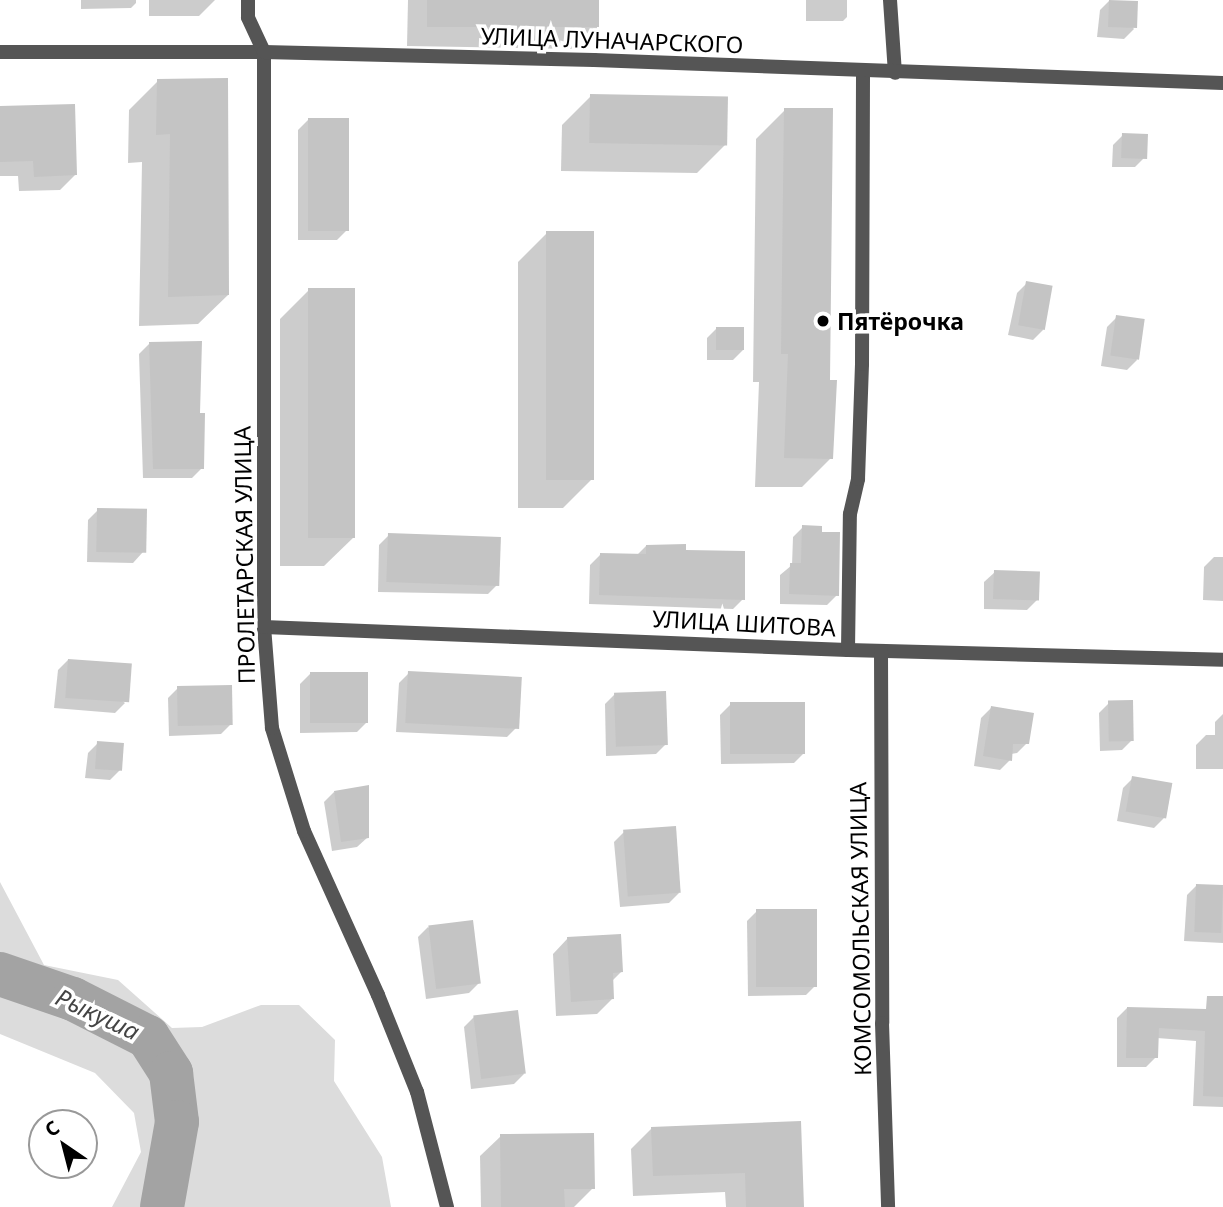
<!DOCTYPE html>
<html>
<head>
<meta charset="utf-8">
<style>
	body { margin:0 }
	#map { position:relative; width:1223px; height:1207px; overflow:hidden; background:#fff; font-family:"Noto Sans",sans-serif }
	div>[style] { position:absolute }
	.green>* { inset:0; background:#dcdcdc }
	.shadow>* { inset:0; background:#0003 }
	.river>* { height:44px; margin:-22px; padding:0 22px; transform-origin:22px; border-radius:22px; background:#a3a3a3 }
	.building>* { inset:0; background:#c4c4c4; transform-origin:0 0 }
	.minor>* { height:14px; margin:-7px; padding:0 7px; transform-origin:7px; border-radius:7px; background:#555 }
	.tertiary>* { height:14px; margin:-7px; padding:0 7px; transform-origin:7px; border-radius:7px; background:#555 }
	.dots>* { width:19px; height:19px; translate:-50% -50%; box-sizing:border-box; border:4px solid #fff; border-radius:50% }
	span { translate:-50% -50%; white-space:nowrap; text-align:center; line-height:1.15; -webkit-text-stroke:7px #fff; paint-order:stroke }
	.street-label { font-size:23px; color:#000 }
	.poi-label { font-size:23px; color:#000; font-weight:700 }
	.left { translate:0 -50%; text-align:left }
	.water-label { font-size:24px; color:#444; font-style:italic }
	.north { position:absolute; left:28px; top:1109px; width:70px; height:70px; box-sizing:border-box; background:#fff; border:2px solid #999; border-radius:50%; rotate:325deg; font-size:19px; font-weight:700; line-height:28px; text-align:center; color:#000 }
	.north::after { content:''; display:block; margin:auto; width:24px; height:32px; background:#000; clip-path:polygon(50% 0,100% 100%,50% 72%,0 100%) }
</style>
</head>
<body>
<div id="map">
	<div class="green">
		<i style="clip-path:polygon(0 882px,44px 965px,118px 980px,172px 1028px,202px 1027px,261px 1005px,299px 1005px,335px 1040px,334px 1081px,382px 1157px,391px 1207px,112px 1207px,141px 1152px,134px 1113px,95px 1073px,0 1034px)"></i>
	</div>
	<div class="shadow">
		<i style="clip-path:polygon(81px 0,136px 0,136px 3px,131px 8px,81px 9px)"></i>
		<i style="clip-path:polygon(149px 0,215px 0,199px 16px,149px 16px)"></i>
		<i style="clip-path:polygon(408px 0,597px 0,597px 29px,576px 49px,407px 46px)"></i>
		<i style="clip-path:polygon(806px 0,847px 0,847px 17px,843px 21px,806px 21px)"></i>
		<i style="clip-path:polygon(1110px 0,1134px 29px,1124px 39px,1097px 37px,1100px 10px)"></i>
		<i style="clip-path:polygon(158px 81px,228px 295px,198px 324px,139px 326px,142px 162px,128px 163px,129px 110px)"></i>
		<i style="clip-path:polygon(591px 96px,726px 144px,697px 173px,561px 171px,562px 125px)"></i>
		<i style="clip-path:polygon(0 107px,75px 175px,60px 190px,19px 191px,18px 176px,0 176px)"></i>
		<i style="clip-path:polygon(785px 110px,828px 381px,831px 458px,802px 487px,755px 487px,759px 382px,753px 382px,756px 139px)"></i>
		<i style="clip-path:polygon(308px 120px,347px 230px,337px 240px,298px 240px,298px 130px)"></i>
		<i style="clip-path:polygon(1123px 135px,1145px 157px,1135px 167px,1112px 167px,1113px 145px)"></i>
		<i style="clip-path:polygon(547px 233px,592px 479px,563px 508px,518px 508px,518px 262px)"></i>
		<i style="clip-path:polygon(1027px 283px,1043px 330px,1033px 340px,1008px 335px,1017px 293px)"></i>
		<i style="clip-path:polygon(309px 290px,354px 537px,324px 566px,280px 566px,280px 319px)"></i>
		<i style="clip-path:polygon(1117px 317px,1137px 360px,1127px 370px,1101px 366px,1107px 327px)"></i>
		<i style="clip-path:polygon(717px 328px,743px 350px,733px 360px,707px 360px,707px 338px)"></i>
		<i style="clip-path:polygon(149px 344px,198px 415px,202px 468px,192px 478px,143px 478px,139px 354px)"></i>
		<i style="clip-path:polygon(98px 510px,143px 552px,133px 563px,87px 562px,88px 520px)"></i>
		<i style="clip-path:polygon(803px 527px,837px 595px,827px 605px,780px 604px,780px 575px,792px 565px,793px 537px)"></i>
		<i style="clip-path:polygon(389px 535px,498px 584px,488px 594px,378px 592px,379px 545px)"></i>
		<i style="clip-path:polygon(646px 546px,685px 552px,743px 599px,733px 609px,589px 604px,590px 565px,600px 555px,637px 555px)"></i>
		<i style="clip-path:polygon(1214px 557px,1223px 557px,1223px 601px,1203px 600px,1204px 567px)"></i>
		<i style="clip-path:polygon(995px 572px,1037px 600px,1027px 610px,984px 609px,984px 582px)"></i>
		<i style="clip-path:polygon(68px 660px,125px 703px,115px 713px,54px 708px,58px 670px)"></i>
		<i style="clip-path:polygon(409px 673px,517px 727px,507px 737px,396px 732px,399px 683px)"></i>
		<i style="clip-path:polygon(310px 674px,367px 722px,357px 732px,300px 733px,300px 684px)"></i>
		<i style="clip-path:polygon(178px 688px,231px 724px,221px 734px,169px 736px,168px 698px)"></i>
		<i style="clip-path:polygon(615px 694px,666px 744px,656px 754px,606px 756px,605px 704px)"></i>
		<i style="clip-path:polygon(1109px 703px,1132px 740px,1122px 750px,1100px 751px,1099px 713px)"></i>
		<i style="clip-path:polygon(730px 705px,804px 753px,794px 763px,721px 764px,720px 715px)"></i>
		<i style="clip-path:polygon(991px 708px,1027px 743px,1017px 753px,1011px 754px,1010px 760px,1000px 770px,974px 766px,981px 718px)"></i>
		<i style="clip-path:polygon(1223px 714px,1223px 769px,1196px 769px,1196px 745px,1206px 735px,1215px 735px,1215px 722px)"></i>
		<i style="clip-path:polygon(98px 743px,120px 770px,110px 780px,85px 778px,88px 753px)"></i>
		<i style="clip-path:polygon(1133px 778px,1164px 818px,1154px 828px,1117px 821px,1123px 788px)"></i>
		<i style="clip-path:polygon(334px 792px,368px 837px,357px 847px,332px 851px,324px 802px)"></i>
		<i style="clip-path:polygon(624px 832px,679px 893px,669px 903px,620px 907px,614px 842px)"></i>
		<i style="clip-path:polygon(1197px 885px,1223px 887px,1223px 943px,1184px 941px,1187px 895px)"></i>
		<i style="clip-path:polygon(757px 911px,816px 985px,806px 995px,748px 996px,747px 921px)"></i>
		<i style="clip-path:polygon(428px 927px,479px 983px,469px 993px,426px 999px,418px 937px)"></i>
		<i style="clip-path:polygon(568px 938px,622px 971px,611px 982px,612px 999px,597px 1014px,556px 1016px,553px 954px)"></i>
		<i style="clip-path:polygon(1127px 1008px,1223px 1012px,1223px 1107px,1193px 1106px,1196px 1041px,1157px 1038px,1156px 1057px,1146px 1067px,1117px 1067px,1117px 1018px)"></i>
		<i style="clip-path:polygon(474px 1017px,524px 1074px,514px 1084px,471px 1089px,464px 1027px)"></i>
		<i style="clip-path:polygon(799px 1123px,802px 1207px,726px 1207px,725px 1192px,633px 1196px,631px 1149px,652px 1128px)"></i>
		<i style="clip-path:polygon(501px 1136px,593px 1188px,574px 1207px,481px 1207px,480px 1156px)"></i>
	</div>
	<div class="river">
		<i style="left:0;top:974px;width:77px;rotate:18.9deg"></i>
		<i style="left:73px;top:999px;width:84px;rotate:26.9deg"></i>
		<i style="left:148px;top:1037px;width:43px;rotate:57.4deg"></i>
		<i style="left:171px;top:1073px;width:49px;rotate:83deg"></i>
		<i style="left:177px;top:1122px;width:86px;rotate:100deg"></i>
	</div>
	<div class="building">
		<i style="left:427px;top:0;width:172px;height:27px"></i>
		<i style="left:1109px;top:0;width:29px;height:27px;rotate:2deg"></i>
		<i style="clip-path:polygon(228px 78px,229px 295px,168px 297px,170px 134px,156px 135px,157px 79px)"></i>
		<i style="left:590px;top:94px;width:138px;height:49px;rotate:1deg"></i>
		<i style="clip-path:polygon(75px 104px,77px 175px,34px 177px,33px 161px,0 162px,0 106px)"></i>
		<i style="clip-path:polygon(784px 108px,833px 108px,830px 380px,837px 380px,833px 459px,784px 458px,788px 354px,781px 354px)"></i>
		<i style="left:308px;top:118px;width:41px;height:113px"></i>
		<i style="left:1122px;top:133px;width:26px;height:25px;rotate:2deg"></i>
		<i style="left:546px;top:231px;width:48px;height:249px"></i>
		<i style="left:1026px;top:281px;width:27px;height:45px;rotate:10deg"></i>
		<i style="left:308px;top:288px;width:47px;height:250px"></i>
		<i style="left:1116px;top:315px;width:29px;height:41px;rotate:8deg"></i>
		<i style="left:716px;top:327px;width:28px;height:23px"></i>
		<i style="clip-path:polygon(202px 341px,200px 413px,205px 413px,204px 469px,153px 469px,149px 342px)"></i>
		<i style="left:97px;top:508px;width:50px;height:44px;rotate:1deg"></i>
		<i style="clip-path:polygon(802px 525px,822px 526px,822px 532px,840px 532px,839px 596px,789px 594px,790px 563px,801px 563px)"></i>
		<i style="left:388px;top:533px;width:113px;height:49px;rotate:2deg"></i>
		<i style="clip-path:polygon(686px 544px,686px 550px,745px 551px,745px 600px,599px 595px,600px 553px,646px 554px,646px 545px)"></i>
		<i style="left:994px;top:570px;width:46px;height:29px;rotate:2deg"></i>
		<i style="left:68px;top:659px;width:64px;height:39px;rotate:4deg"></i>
		<i style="left:408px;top:671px;width:114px;height:52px;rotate:3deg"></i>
		<i style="left:310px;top:672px;width:58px;height:51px"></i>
		<i style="left:232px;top:685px;width:40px;height:55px;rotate:89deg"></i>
		<i style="left:666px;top:691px;width:54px;height:52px;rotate:88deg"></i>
		<i style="left:1133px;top:700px;width:41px;height:25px;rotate:89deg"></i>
		<i style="left:805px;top:702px;width:52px;height:75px;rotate:90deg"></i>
		<i style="clip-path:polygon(991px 706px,1034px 713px,1029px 744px,1013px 744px,1012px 761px,983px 756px)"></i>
		<i style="left:97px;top:741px;width:27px;height:28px;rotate:4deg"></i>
		<i style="left:1132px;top:776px;width:41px;height:36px;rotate:10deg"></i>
		<i style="clip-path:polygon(369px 785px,369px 838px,341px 842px,334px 791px)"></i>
		<i style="left:676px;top:826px;width:67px;height:53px;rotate:86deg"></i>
		<i style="left:1196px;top:884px;width:27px;height:48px;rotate:2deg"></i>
		<i style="left:756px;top:909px;width:61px;height:78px"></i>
		<i style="left:473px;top:920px;width:64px;height:45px;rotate:83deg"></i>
		<i style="clip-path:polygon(621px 934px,623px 972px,613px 973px,614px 999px,571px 1002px,567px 937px)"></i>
		<i style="clip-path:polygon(1207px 996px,1223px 996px,1223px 1097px,1203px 1096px,1205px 1031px,1159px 1028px,1158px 1058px,1126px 1058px,1127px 1007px,1206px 1009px)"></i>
		<i style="left:518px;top:1010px;width:64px;height:45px;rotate:83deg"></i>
		<i style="clip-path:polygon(801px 1121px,804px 1207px,746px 1207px,745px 1173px,653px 1176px,651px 1127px)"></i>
		<i style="clip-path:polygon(594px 1133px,595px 1189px,564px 1189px,565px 1207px,501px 1207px,500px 1134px)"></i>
	</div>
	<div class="minor">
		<i style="left:890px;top:0;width:73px;rotate:86.1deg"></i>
		<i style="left:0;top:52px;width:264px"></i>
		<i style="left:264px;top:52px;width:38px;rotate:-115deg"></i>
		<i style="left:248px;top:17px;width:17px;rotate:-90deg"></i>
		<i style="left:264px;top:627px;width:584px;rotate:2.26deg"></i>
		<i style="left:848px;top:650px;width:375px;rotate:1.5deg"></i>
		<i style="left:848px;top:650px;width:136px;rotate:-89.2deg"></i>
		<i style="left:850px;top:514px;width:36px;rotate:-77deg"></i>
		<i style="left:858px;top:479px;width:115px;rotate:-88deg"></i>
		<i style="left:862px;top:364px;width:292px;rotate:-89.8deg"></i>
		<i style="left:881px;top:651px;width:372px;rotate:89.8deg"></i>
		<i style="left:882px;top:1023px;width:184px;rotate:88.1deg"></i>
	</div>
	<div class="tertiary">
		<i style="left:447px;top:1207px;width:119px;rotate:-104.6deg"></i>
		<i style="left:417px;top:1092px;width:105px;rotate:-111.9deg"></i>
		<i style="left:378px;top:995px;width:180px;rotate:-114.3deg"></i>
		<i style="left:304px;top:831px;width:108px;rotate:-107.3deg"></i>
		<i style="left:272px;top:728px;width:101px;rotate:-94.5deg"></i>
		<i style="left:264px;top:627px;width:575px;rotate:-90deg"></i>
		<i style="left:264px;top:52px;width:330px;rotate:1.4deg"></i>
		<i style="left:594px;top:60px;width:629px;rotate:2.09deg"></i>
	</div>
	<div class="dots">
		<i style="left:823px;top:321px;background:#000"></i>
	</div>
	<div class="street-label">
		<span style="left:612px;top:40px;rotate:2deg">УЛИЦА ЛУНАЧАРСКОГО</span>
		<span style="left:244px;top:555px;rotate:-91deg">ПРОЛЕТАРСКАЯ УЛИЦА</span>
		<span style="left:744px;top:623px;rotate:3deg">УЛИЦА ШИТОВА</span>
		<span style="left:860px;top:929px;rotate:-91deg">КОМСОМОЛЬСКАЯ УЛИЦА</span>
	</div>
	<div class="poi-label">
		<span class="left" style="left:837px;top:321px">Пятёрочка</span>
	</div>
	<div class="water-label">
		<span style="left:98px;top:1014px;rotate:25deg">Рыкуша</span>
	</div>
	<div class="north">С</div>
</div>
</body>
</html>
